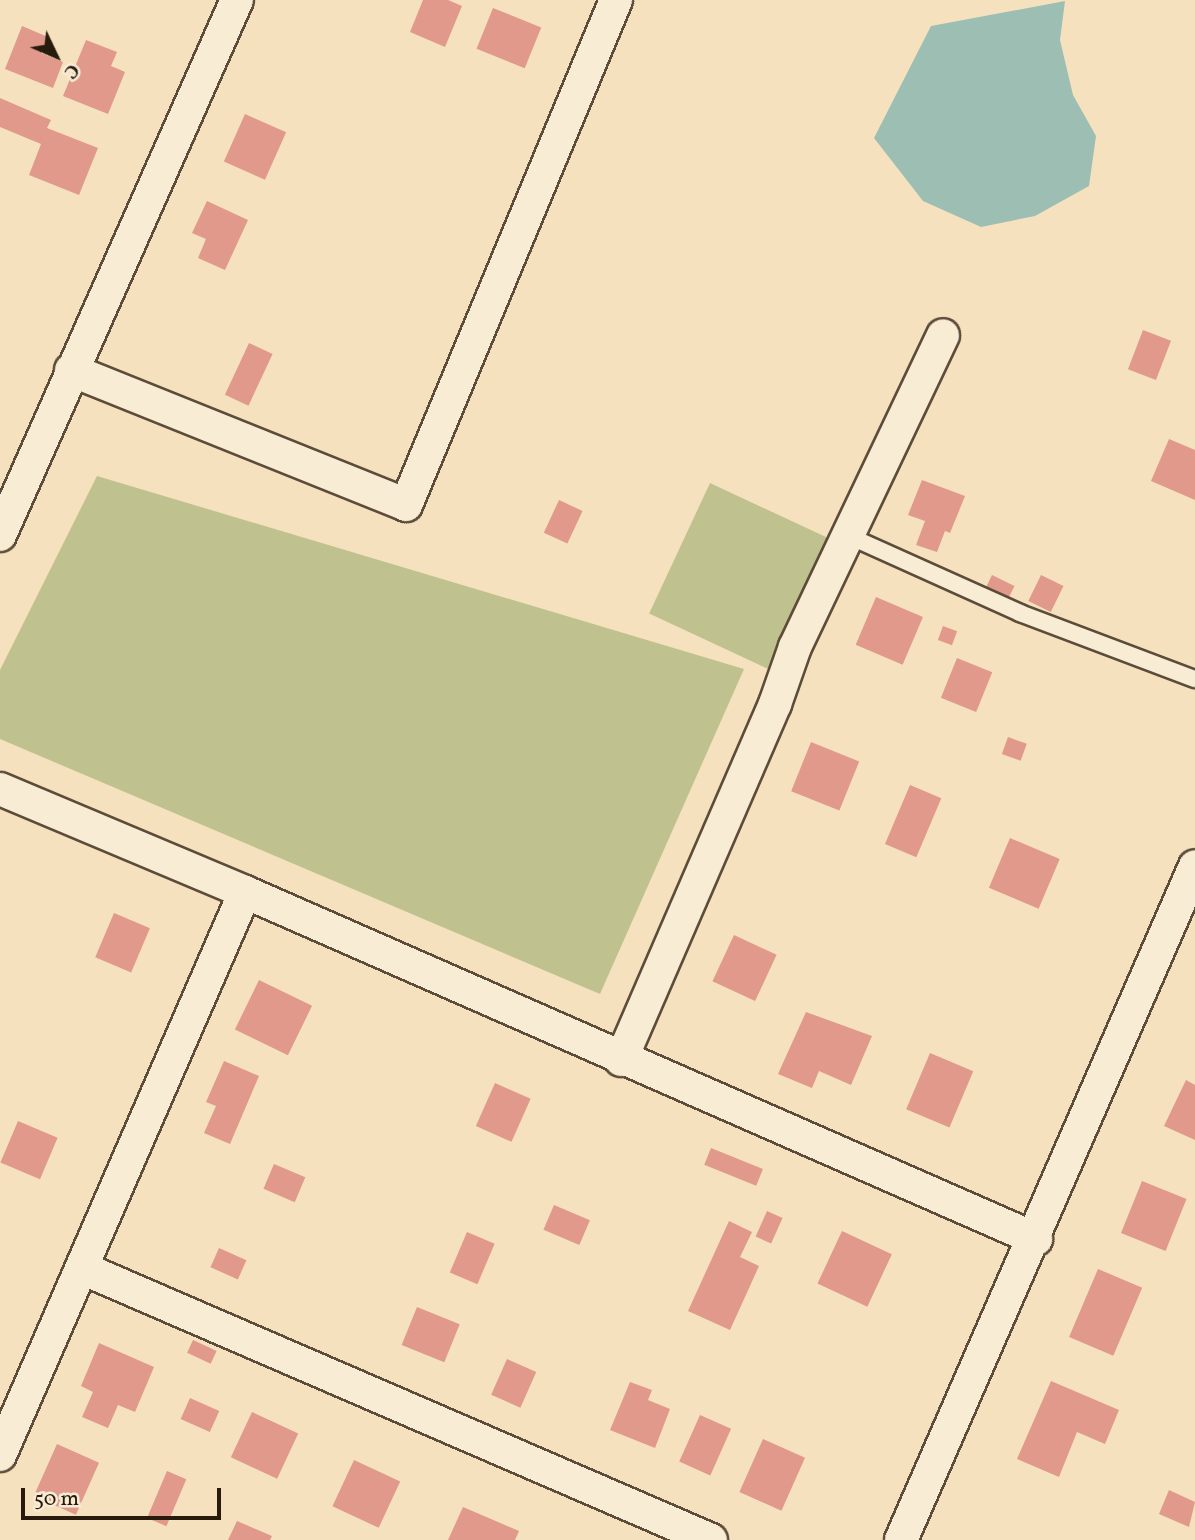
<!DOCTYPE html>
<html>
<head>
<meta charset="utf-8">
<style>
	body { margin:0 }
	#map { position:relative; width:1195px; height:1540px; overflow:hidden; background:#f6e1be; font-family:Vollkorn,serif }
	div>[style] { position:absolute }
	.green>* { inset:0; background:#bfc28f; transform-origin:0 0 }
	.water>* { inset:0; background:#9dbeb2 }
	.building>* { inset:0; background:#e0998b; transform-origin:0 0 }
	.roads { filter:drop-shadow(2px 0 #5c4c39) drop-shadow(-2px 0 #5c4c39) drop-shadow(0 2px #5c4c39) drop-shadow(0 -2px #5c4c39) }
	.service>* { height:16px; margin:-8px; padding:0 8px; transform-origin:8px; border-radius:8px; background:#f9ecd5 }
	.minor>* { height:32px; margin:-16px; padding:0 16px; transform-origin:16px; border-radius:16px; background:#f9ecd5 }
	span { translate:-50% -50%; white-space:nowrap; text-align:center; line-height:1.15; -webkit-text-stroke:5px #f9ecd5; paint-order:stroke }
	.north { position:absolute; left:21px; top:21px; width:70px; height:70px; -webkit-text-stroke:5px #f9ecd5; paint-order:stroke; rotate:134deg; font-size:19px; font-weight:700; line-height:28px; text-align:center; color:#281b0d }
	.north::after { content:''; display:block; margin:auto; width:24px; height:32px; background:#281b0d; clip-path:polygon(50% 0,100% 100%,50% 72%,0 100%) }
	.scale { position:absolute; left:21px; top:1488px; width:200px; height:32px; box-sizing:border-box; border:4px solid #281b0d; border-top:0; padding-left:9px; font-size:21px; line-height:24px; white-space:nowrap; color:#281b0d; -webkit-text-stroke:5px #f9ecd5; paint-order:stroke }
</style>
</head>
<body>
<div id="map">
	<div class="green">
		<i style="clip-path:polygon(97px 476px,744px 669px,600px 994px,0 739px,0 670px)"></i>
		<i style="left:710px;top:483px;width:131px;height:144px;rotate:25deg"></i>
	</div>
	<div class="water">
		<i style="clip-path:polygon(1065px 1px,1060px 40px,1073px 95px,1096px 136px,1089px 186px,1035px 216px,981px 227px,923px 201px,874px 138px,931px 26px)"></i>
	</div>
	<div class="building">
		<i style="clip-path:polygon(423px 0,448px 0,462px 6px,445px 47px,410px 32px)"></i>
		<i style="left:493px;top:8px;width:52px;height:44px;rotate:22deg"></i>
		<i style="clip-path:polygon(22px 26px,48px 37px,41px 53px,63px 62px,53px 88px,5px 69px)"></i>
		<i style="clip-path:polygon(86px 40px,117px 52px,111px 66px,125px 72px,108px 114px,63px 96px)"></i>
		<i style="clip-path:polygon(0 98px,51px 120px,47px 128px,98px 148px,79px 195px,29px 175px,41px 144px,0 127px)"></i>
		<i style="left:245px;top:114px;width:45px;height:52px;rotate:24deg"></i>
		<i style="clip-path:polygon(207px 201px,248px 220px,225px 270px,198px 258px,206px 239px,192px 233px)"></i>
		<i style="left:1143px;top:330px;width:30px;height:42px;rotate:21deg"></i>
		<i style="left:249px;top:343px;width:26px;height:57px;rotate:25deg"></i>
		<i style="clip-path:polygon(1169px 439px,1195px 450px,1195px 500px,1151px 481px)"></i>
		<i style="clip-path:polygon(922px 480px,965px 496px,950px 533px,945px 531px,937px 552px,916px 545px,925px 521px,908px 515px)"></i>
		<i style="left:559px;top:500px;width:26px;height:36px;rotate:25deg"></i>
		<i style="left:992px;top:575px;width:25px;height:16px;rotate:26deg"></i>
		<i style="left:1041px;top:575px;width:25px;height:29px;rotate:26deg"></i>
		<i style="left:876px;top:597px;width:51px;height:52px;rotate:23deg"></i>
		<i style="left:943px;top:626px;width:15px;height:15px;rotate:20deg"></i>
		<i style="left:957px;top:658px;width:38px;height:43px;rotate:22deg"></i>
		<i style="left:1008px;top:737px;width:20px;height:18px;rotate:20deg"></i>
		<i style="left:811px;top:742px;width:52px;height:53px;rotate:22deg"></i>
		<i style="left:910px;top:785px;width:34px;height:64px;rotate:23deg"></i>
		<i style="left:1010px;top:838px;width:54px;height:54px;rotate:23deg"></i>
		<i style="left:114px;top:913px;width:39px;height:48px;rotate:23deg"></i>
		<i style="left:734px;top:935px;width:47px;height:51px;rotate:25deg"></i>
		<i style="left:259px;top:980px;width:59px;height:55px;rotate:26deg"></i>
		<i style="clip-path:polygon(806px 1012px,872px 1036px,851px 1085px,819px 1071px,812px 1088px,778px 1074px)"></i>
		<i style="left:930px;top:1053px;width:47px;height:61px;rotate:23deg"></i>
		<i style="clip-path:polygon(224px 1061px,259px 1076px,230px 1144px,204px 1133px,216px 1106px,206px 1102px)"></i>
		<i style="clip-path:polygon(1186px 1080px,1195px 1085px,1195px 1140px,1164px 1126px)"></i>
		<i style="left:495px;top:1083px;width:39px;height:47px;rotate:24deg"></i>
		<i style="left:18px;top:1121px;width:43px;height:45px;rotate:23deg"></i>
		<i style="left:711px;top:1148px;width:56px;height:18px;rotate:22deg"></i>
		<i style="left:274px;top:1164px;width:34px;height:27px;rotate:23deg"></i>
		<i style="left:1142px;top:1181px;width:48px;height:56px;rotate:22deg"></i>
		<i style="left:554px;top:1205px;width:39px;height:27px;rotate:23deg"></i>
		<i style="left:767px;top:1211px;width:17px;height:28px;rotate:24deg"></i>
		<i style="clip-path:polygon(729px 1221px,752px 1232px,740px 1257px,759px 1266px,730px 1330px,688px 1311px)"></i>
		<i style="left:842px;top:1231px;width:55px;height:58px;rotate:25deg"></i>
		<i style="left:467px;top:1232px;width:30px;height:44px;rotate:23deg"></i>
		<i style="left:219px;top:1248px;width:30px;height:21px;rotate:24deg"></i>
		<i style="left:1098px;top:1269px;width:48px;height:74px;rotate:23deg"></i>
		<i style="left:417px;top:1307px;width:46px;height:41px;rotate:22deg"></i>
		<i style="left:193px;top:1340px;width:26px;height:14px;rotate:25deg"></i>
		<i style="clip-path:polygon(99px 1343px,154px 1367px,135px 1412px,118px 1405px,108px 1428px,82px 1417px,93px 1392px,81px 1386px)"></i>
		<i style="left:507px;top:1359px;width:32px;height:39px;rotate:24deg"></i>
		<i style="clip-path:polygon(1051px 1381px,1119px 1410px,1105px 1444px,1077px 1432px,1059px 1477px,1017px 1459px)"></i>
		<i style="clip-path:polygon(630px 1382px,652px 1390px,648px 1400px,670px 1409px,655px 1448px,610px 1430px)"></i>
		<i style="left:190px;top:1398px;width:32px;height:23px;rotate:24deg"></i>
		<i style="left:252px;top:1412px;width:51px;height:50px;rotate:25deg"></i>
		<i style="left:700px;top:1415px;width:34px;height:51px;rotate:24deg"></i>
		<i style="left:763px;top:1439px;width:46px;height:58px;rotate:24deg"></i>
		<i style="left:57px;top:1444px;width:46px;height:57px;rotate:24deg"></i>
		<i style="left:354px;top:1460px;width:51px;height:51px;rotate:25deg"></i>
		<i style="left:167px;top:1471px;width:21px;height:51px;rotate:23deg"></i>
		<i style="clip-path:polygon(1169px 1490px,1195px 1502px,1189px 1527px,1159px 1514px)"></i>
		<i style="clip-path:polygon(463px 1507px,519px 1531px,515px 1540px,448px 1540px)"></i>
		<i style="clip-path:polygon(237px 1521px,272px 1536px,270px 1540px,228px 1540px)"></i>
	</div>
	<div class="roads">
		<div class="service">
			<i style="left:849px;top:536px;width:188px;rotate:24.2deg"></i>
			<i style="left:1020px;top:613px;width:187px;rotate:20.7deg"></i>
		</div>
		<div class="minor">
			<i style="left:71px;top:370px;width:361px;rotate:21.9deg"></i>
			<i style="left:406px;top:505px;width:547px;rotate:-67.42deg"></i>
			<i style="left:0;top:535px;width:585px;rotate:-66.11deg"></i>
			<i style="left:0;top:789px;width:266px;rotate:22.8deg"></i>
			<i style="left:245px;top:892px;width:864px;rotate:23.69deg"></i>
			<i style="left:621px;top:1060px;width:388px;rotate:-66.6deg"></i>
			<i style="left:775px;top:704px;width:60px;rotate:-70.7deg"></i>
			<i style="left:795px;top:647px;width:345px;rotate:-64.6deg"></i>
			<i style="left:84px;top:1269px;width:683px;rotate:23.37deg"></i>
			<i style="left:0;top:1455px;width:614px;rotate:-66.48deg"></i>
			<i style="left:901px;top:1540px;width:735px;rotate:-66.43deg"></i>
		</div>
	</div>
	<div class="north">С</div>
	<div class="scale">50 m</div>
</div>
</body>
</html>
